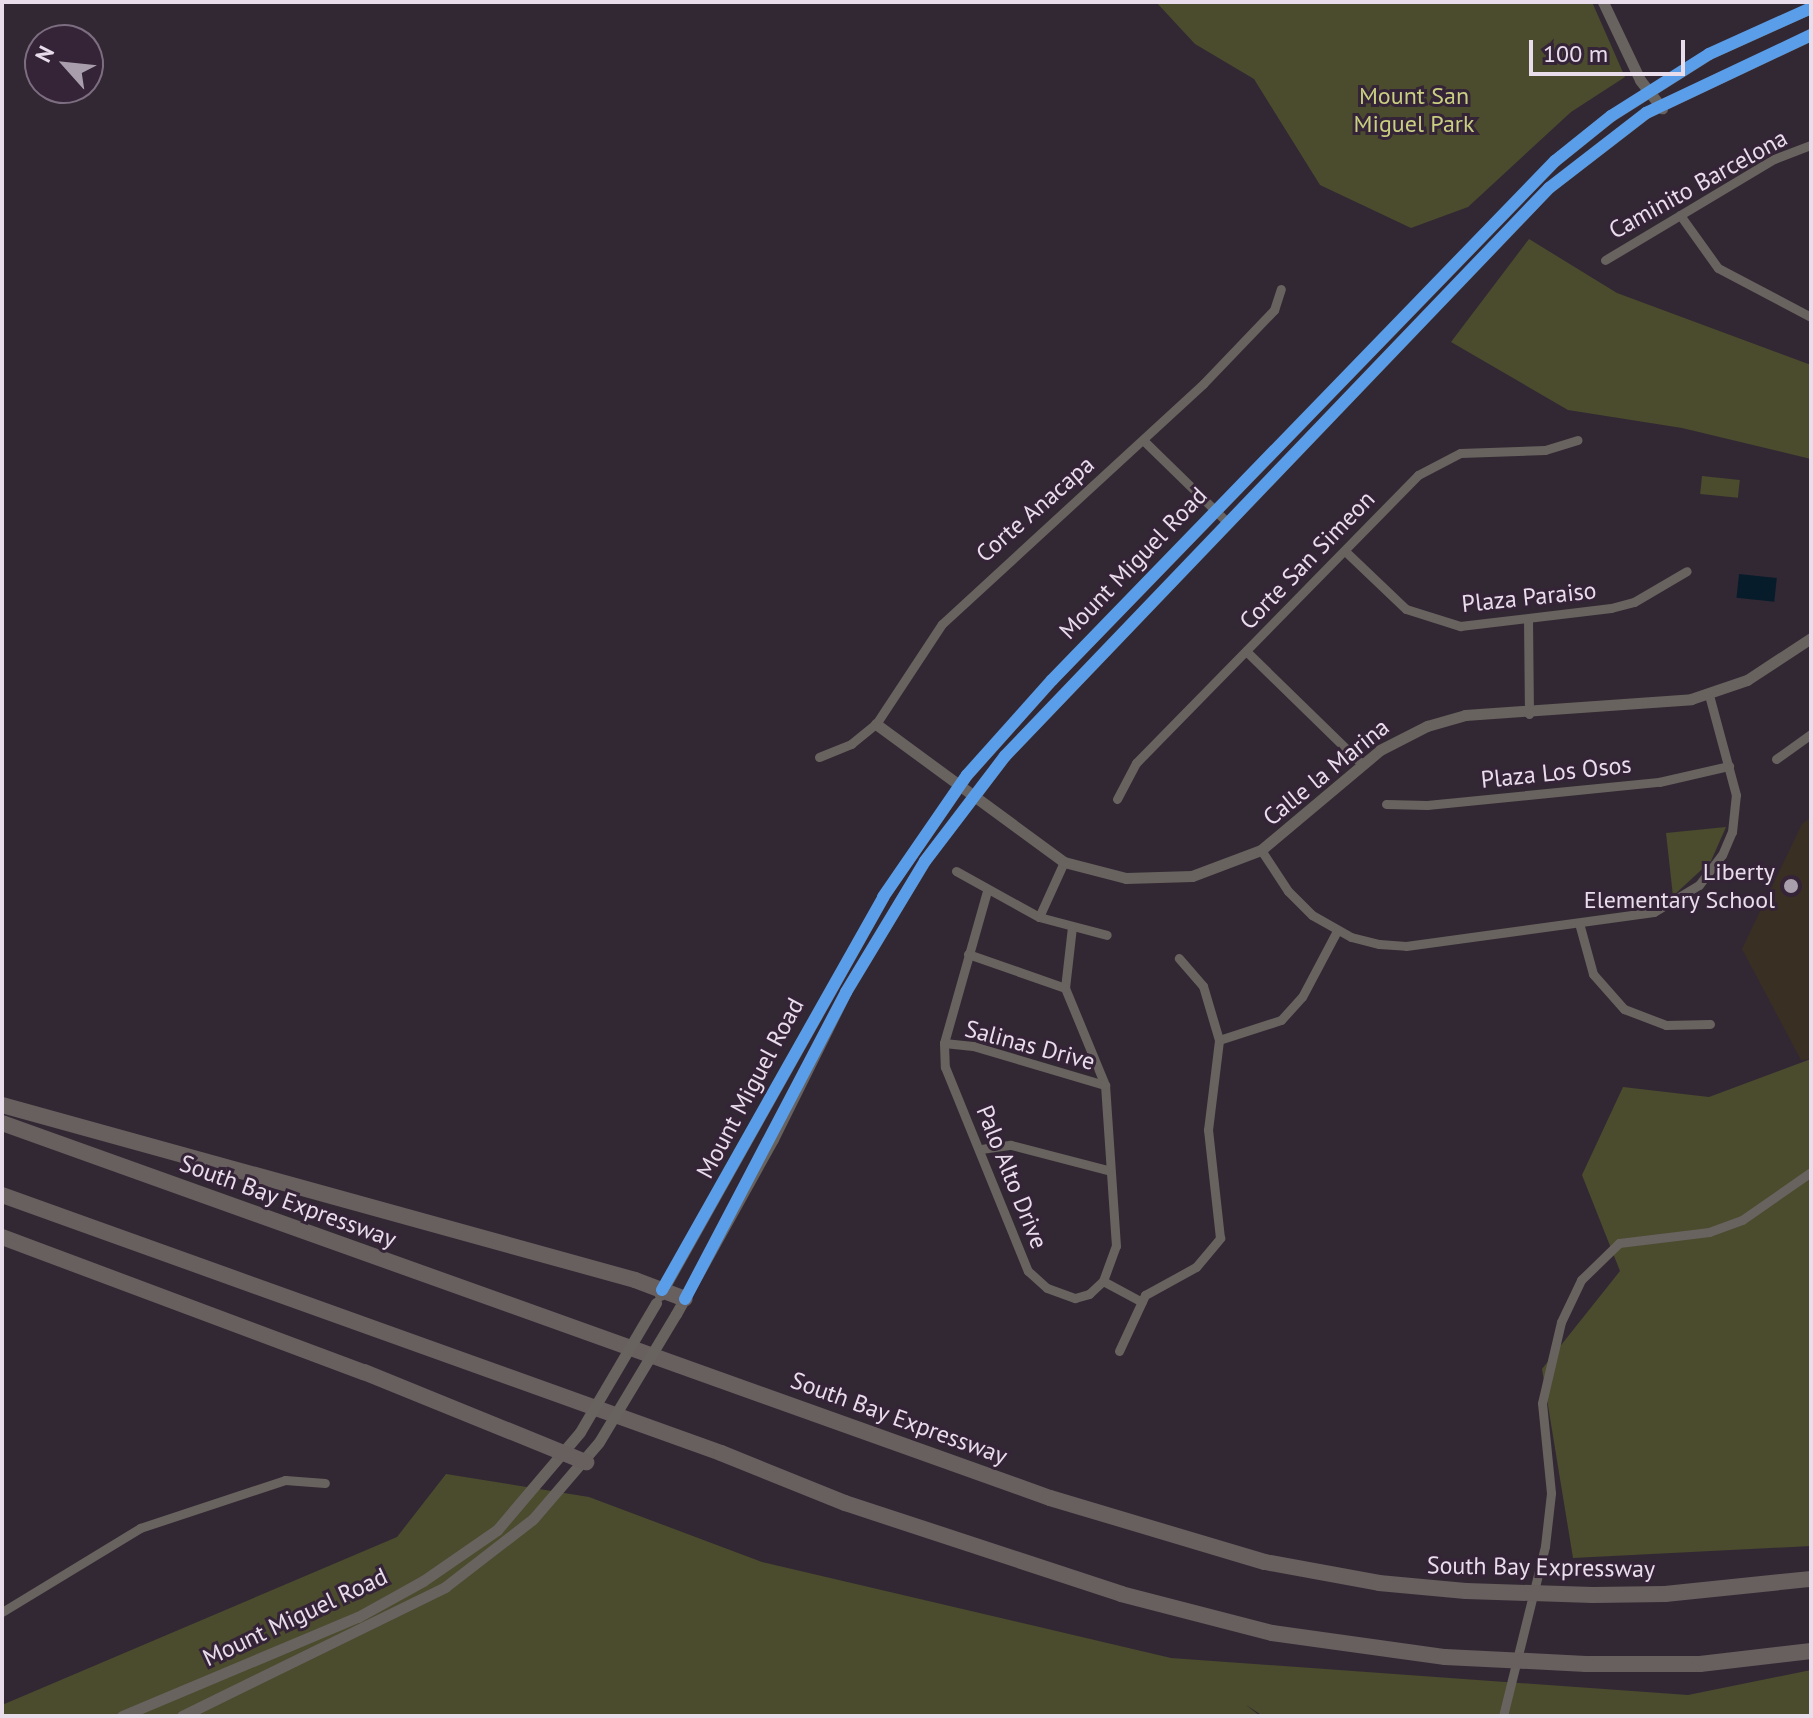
<!DOCTYPE html>
<html>
<head>
<meta charset="utf-8">
<style>
	body { margin:0 }
	#map { position:relative; width:1813px; height:1718px; overflow:hidden; background:#322833; font-family:"PT Sans",sans-serif }
	div>[style] { position:absolute }
	.education>* { inset:0; background:#3a2f23 }
	.green>* { inset:0; background:#4b4b2e; transform-origin:0 0 }
	.water>* { inset:0; background:#071c2b; transform-origin:0 0 }
	.minor>* { height:9px; margin:-4.5px; padding:0 4.5px; transform-origin:4.5px; border-radius:4.5px; background:#68635f }
	.tertiary>* { height:11px; margin:-5.5px; padding:0 5.5px; transform-origin:5.5px; border-radius:5.5px; background:#68635f }
	.motorway>* { height:16px; margin:-8px; padding:0 8px; transform-origin:8px; border-radius:8px; background:#685f5f }
	.tertiary-bridge>* { height:11px; margin:-5.5px; padding:0 5.5px; transform-origin:5.5px; border-radius:5.5px; background:#68635f }
	.motorway-bridge>* { height:16px; margin:-8px; padding:0 8px; transform-origin:8px; border-radius:8px; background:#685f5f }
	.cycleway>* { height:12px; margin:-6px; padding:0 6px; transform-origin:6px; border-radius:6px; background:#5a9eea }
	.dots>* { width:22px; height:22px; translate:-50% -50%; box-sizing:border-box; border:4px solid #352338; border-radius:50% }
	span { translate:-50% -50%; white-space:nowrap; text-align:center; line-height:1.15; -webkit-text-stroke:6px #352338; paint-order:stroke }
	.park-label { font-size:24px; color:#c9cf81 }
	.street-label { font-size:24px; color:#e9ddeb }
	.poi-label { font-size:24px; color:#e9ddeb }
	.right { translate:-100% -50%; text-align:right }
	.frame { position:absolute; inset:0; border:4px solid #e9ddeb; pointer-events:none }
	.north { position:absolute; left:24px; top:24px; width:80px; height:80px; box-sizing:border-box; background:#352338; border:2px solid #7d6d80; border-radius:50%; rotate:297deg; font-size:22px; font-weight:700; line-height:32px; text-align:center; color:#e9ddeb }
	.north::after { content:''; display:block; margin:auto; width:28px; height:36px; background:#a99eab; clip-path:polygon(50% 0,100% 100%,50% 72%,0 100%) }
	.scale { position:absolute; left:1529px; top:40px; width:156px; height:36px; box-sizing:border-box; border:4px solid #e9ddeb; border-top:0; padding-left:10px; font-size:24px; line-height:28px; white-space:nowrap; color:#e9ddeb; -webkit-text-stroke:6px #352338; paint-order:stroke }
</style>
</head>
<body>
<div id="map">
	<div class="education">
		<i style="clip-path:polygon(1811px 817px,1811px 1059px,1801px 1060px,1742px 949px,1802px 824px)"></i>
	</div>
	<div class="green">
		<i style="clip-path:polygon(1156px 2px,1592px 2px,1625px 77px,1571px 112px,1468px 207px,1411px 228px,1320px 185px,1254px 79px,1195px 44px)"></i>
		<i style="clip-path:polygon(1529px 239px,1617px 293px,1811px 365px,1811px 459px,1682px 428px,1568px 410px,1451px 342px)"></i>
		<i style="left:1702px;top:476px;width:38px;height:18px;rotate:6deg"></i>
		<i style="clip-path:polygon(1726px 827px,1711px 861px,1673px 896px,1666px 833px)"></i>
		<i style="clip-path:polygon(1811px 1059px,1811px 1546px,1573px 1558px,1542px 1369px,1620px 1271px,1582px 1175px,1623px 1087px,1709px 1097px)"></i>
		<i style="clip-path:polygon(446px 1474px,589px 1497px,762px 1562px,1171px 1658px,1688px 1695px,1811px 1670px,1811px 1716px,1263px 1716px,1246px 1705px,1260px 1716px,2px 1716px,2px 1705px,397px 1537px)"></i>
	</div>
	<div class="water">
		<i style="left:1739px;top:574px;width:38px;height:24px;rotate:6deg"></i>
	</div>
	<div class="minor">
		<i style="left:1680px;top:215px;width:65px;rotate:54.4deg"></i>
		<i style="left:1718px;top:268px;width:105px;rotate:27.8deg"></i>
		<i style="left:1605px;top:260px;width:197px;rotate:-30.9deg"></i>
		<i style="left:1774px;top:159px;width:40px;rotate:-21deg"></i>
		<i style="left:1143px;top:440px;width:117px;rotate:44.3deg"></i>
		<i style="left:1345px;top:551px;width:84px;rotate:43.6deg"></i>
		<i style="left:1406px;top:609px;width:57px;rotate:17.5deg"></i>
		<i style="left:1460px;top:626px;width:152px;rotate:-6.8deg"></i>
		<i style="left:1611px;top:608px;width:24px;rotate:-15deg"></i>
		<i style="left:1634px;top:602px;width:61px;rotate:-30.3deg"></i>
		<i style="left:1528px;top:619px;width:95px;rotate:89.4deg"></i>
		<i style="left:1246px;top:651px;width:163px;rotate:44.3deg"></i>
		<i style="left:819px;top:757px;width:35px;rotate:-22deg"></i>
		<i style="left:851px;top:744px;width:32px;rotate:-39deg"></i>
		<i style="left:876px;top:724px;width:120px;rotate:-56.6deg"></i>
		<i style="left:942px;top:624px;width:355px;rotate:-42.6deg"></i>
		<i style="left:1203px;top:384px;width:103px;rotate:-46.2deg"></i>
		<i style="left:1274px;top:310px;width:22px;rotate:-72deg"></i>
		<i style="left:1776px;top:759px;width:43px;rotate:-35.5deg"></i>
		<i style="left:1117px;top:799px;width:41px;rotate:-62.2deg"></i>
		<i style="left:1136px;top:763px;width:403px;rotate:-45.6deg"></i>
		<i style="left:1418px;top:475px;width:47px;rotate:-27.6deg"></i>
		<i style="left:1460px;top:453px;width:85px;rotate:-2deg"></i>
		<i style="left:1545px;top:450px;width:34px;rotate:-17deg"></i>
		<i style="left:1386px;top:804px;width:41px;rotate:1.4deg"></i>
		<i style="left:1427px;top:805px;width:233px;rotate:-5.7deg"></i>
		<i style="left:1659px;top:782px;width:72px;rotate:-12.9deg"></i>
		<i style="left:1261px;top:850px;width:49px;rotate:56.6deg"></i>
		<i style="left:1288px;top:891px;width:34px;rotate:45deg"></i>
		<i style="left:1312px;top:915px;width:45px;rotate:29.4deg"></i>
		<i style="left:1351px;top:937px;width:29px;rotate:14deg"></i>
		<i style="left:1379px;top:944px;width:27px;rotate:4deg"></i>
		<i style="left:1406px;top:946px;width:250px;rotate:-7.8deg"></i>
		<i style="left:1654px;top:912px;width:52px;rotate:-31deg"></i>
		<i style="left:1699px;top:885px;width:38px;rotate:-53deg"></i>
		<i style="left:1722px;top:855px;width:25px;rotate:-67deg"></i>
		<i style="left:1732px;top:832px;width:37px;rotate:-84deg"></i>
		<i style="left:1736px;top:795px;width:104px;rotate:-105.1deg"></i>
		<i style="left:956px;top:871px;width:95px;rotate:29deg"></i>
		<i style="left:1039px;top:917px;width:70px;rotate:14.8deg"></i>
		<i style="left:987px;top:891px;width:158px;rotate:105.8deg"></i>
		<i style="left:944px;top:1043px;width:24px;rotate:88deg"></i>
		<i style="left:945px;top:1067px;width:220px;rotate:67.9deg"></i>
		<i style="left:1028px;top:1271px;width:25px;rotate:42deg"></i>
		<i style="left:1047px;top:1288px;width:30px;rotate:20deg"></i>
		<i style="left:1075px;top:1298px;width:15px;rotate:-16deg"></i>
		<i style="left:1089px;top:1294px;width:19px;rotate:-43deg"></i>
		<i style="left:1103px;top:1281px;width:37px;rotate:-70deg"></i>
		<i style="left:1116px;top:1246px;width:161px;rotate:-93.9deg"></i>
		<i style="left:1105px;top:1085px;width:105px;rotate:-112.4deg"></i>
		<i style="left:1065px;top:988px;width:61px;rotate:-83.5deg"></i>
		<i style="left:1039px;top:917px;width:60px;rotate:-65.6deg"></i>
		<i style="left:1579px;top:923px;width:53px;rotate:74.6deg"></i>
		<i style="left:1593px;top:974px;width:47px;rotate:48.5deg"></i>
		<i style="left:1624px;top:1009px;width:45px;rotate:20.9deg"></i>
		<i style="left:1666px;top:1025px;width:44px;rotate:-1.3deg"></i>
		<i style="left:968px;top:954px;width:103px;rotate:19.3deg"></i>
		<i style="left:1219px;top:1040px;width:65px;rotate:-17.9deg"></i>
		<i style="left:1281px;top:1020px;width:31px;rotate:-48deg"></i>
		<i style="left:1302px;top:997px;width:75px;rotate:-62.1deg"></i>
		<i style="left:944px;top:1043px;width:29px;rotate:6deg"></i>
		<i style="left:973px;top:1046px;width:138px;rotate:16.5deg"></i>
		<i style="left:981px;top:1149px;width:30px;rotate:-8deg"></i>
		<i style="left:1011px;top:1145px;width:100px;rotate:14.5deg"></i>
		<i style="left:1103px;top:1281px;width:44px;rotate:28.3deg"></i>
		<i style="left:1119px;top:1351px;width:62px;rotate:-65.1deg"></i>
		<i style="left:1145px;top:1295px;width:58px;rotate:-28.8deg"></i>
		<i style="left:1196px;top:1267px;width:38px;rotate:-50deg"></i>
		<i style="left:1220px;top:1238px;width:109px;rotate:-96.3deg"></i>
		<i style="left:1208px;top:1130px;width:91px;rotate:-83deg"></i>
		<i style="left:1219px;top:1040px;width:56px;rotate:-106.5deg"></i>
		<i style="left:1203px;top:986px;width:37px;rotate:-131deg"></i>
		<i style="left:2px;top:1612px;width:162px;rotate:-31.3deg"></i>
		<i style="left:140px;top:1528px;width:153px;rotate:-18.3deg"></i>
		<i style="left:285px;top:1480px;width:40px;rotate:4.3deg"></i>
		<i style="left:1503px;top:1716px;width:175px;rotate:-76.1deg"></i>
		<i style="left:1545px;top:1546px;width:53px;rotate:-83.5deg"></i>
		<i style="left:1551px;top:1493px;width:90px;rotate:-95.7deg"></i>
		<i style="left:1542px;top:1403px;width:83px;rotate:-76.8deg"></i>
		<i style="left:1561px;top:1322px;width:47px;rotate:-64.5deg"></i>
		<i style="left:1581px;top:1280px;width:53px;rotate:-44.2deg"></i>
		<i style="left:1619px;top:1243px;width:91px;rotate:-7deg"></i>
		<i style="left:1709px;top:1232px;width:35px;rotate:-20deg"></i>
		<i style="left:1742px;top:1220px;width:84px;rotate:-34.8deg"></i>
	</div>
	<div class="tertiary">
		<i style="left:1603px;top:2px;width:86px;rotate:64.6deg"></i>
		<i style="left:1640px;top:80px;width:36px;rotate:52deg"></i>
		<i style="left:876px;top:724px;width:233px;rotate:36.3deg"></i>
		<i style="left:1064px;top:862px;width:64px;rotate:14.5deg"></i>
		<i style="left:1126px;top:878px;width:66px;rotate:-1.7deg"></i>
		<i style="left:1192px;top:876px;width:74px;rotate:-20.6deg"></i>
		<i style="left:1261px;top:850px;width:155px;rotate:-40deg"></i>
		<i style="left:1380px;top:750px;width:53px;rotate:-27.1deg"></i>
		<i style="left:1427px;top:726px;width:40px;rotate:-16deg"></i>
		<i style="left:1465px;top:715px;width:227px;rotate:-4deg"></i>
		<i style="left:1691px;top:699px;width:59px;rotate:-18.7deg"></i>
		<i style="left:1747px;top:680px;width:77px;rotate:-33.3deg"></i>
		<i style="left:660px;top:1295px;width:456px;rotate:-60.7deg"></i>
		<i style="left:883px;top:897px;width:148px;rotate:-55.5deg"></i>
		<i style="left:967px;top:775px;width:127px;rotate:-48.2deg"></i>
		<i style="left:1052px;top:680px;width:723px;rotate:-45.9deg"></i>
		<i style="left:1555px;top:161px;width:72px;rotate:-38.8deg"></i>
		<i style="left:1611px;top:116px;width:116px;rotate:-32.3deg"></i>
		<i style="left:1709px;top:54px;width:112px;rotate:-24.3deg"></i>
		<i style="left:676px;top:1314px;width:200px;rotate:-61deg"></i>
		<i style="left:773px;top:1139px;width:164px;rotate:-63.6deg"></i>
		<i style="left:846px;top:992px;width:153px;rotate:-58.9deg"></i>
		<i style="left:925px;top:861px;width:132px;rotate:-52.7deg"></i>
		<i style="left:1005px;top:756px;width:786px;rotate:-46.24deg"></i>
		<i style="left:1549px;top:188px;width:123px;rotate:-37.7deg"></i>
		<i style="left:1646px;top:113px;width:183px;rotate:-25.3deg"></i>
		<i style="left:122px;top:1716px;width:256px;rotate:-22.8deg"></i>
		<i style="left:358px;top:1617px;width:74px;rotate:-29deg"></i>
		<i style="left:423px;top:1581px;width:90px;rotate:-34.6deg"></i>
		<i style="left:497px;top:1530px;width:128px;rotate:-49.7deg"></i>
		<i style="left:182px;top:1716px;width:293px;rotate:-26.1deg"></i>
		<i style="left:445px;top:1587px;width:111px;rotate:-37.7deg"></i>
		<i style="left:533px;top:1519px;width:101px;rotate:-49.4deg"></i>
	</div>
	<div class="motorway">
		<i style="left:2px;top:1105px;width:657px;rotate:15.45deg"></i>
		<i style="left:635px;top:1280px;width:53px;rotate:20.8deg"></i>
		<i style="left:2px;top:1123px;width:1113px;rotate:19.69deg"></i>
		<i style="left:1050px;top:1498px;width:224px;rotate:16.6deg"></i>
		<i style="left:1265px;top:1562px;width:116px;rotate:10.4deg"></i>
		<i style="left:1379px;top:1583px;width:87px;rotate:5.3deg"></i>
		<i style="left:2px;top:1195px;width:764px;rotate:19.74deg"></i>
		<i style="left:721px;top:1453px;width:134px;rotate:22deg"></i>
		<i style="left:845px;top:1503px;width:291px;rotate:18.2deg"></i>
		<i style="left:1121px;top:1594px;width:156px;rotate:14.5deg"></i>
		<i style="left:1272px;top:1633px;width:175px;rotate:7.9deg"></i>
		<i style="left:2px;top:1237px;width:386px;rotate:20.5deg"></i>
		<i style="left:364px;top:1372px;width:240px;rotate:22.1deg"></i>
		<i style="left:1593px;top:1595px;width:72px;rotate:-0.8deg"></i>
		<i style="left:1665px;top:1594px;width:147px;rotate:-5.9deg"></i>
		<i style="left:1586px;top:1664px;width:114px"></i>
		<i style="left:1700px;top:1664px;width:112px;rotate:-6.7deg"></i>
	</div>
	<div class="tertiary-bridge">
		<i style="left:580px;top:1432px;width:150px;rotate:-59.5deg"></i>
		<i style="left:599px;top:1442px;width:149px;rotate:-59deg"></i>
	</div>
	<div class="motorway-bridge">
		<i style="left:1466px;top:1591px;width:127px;rotate:1.8deg"></i>
		<i style="left:1445px;top:1657px;width:141px;rotate:2.8deg"></i>
	</div>
	<div class="cycleway">
		<i style="left:662px;top:1290px;width:451px;rotate:-60.6deg"></i>
		<i style="left:883px;top:897px;width:148px;rotate:-55.5deg"></i>
		<i style="left:967px;top:775px;width:127px;rotate:-48.2deg"></i>
		<i style="left:1052px;top:680px;width:723px;rotate:-45.9deg"></i>
		<i style="left:1555px;top:161px;width:72px;rotate:-38.8deg"></i>
		<i style="left:1611px;top:116px;width:116px;rotate:-32.3deg"></i>
		<i style="left:1709px;top:54px;width:112px;rotate:-24.3deg"></i>
		<i style="left:685px;top:1299px;width:347px;rotate:-62.3deg"></i>
		<i style="left:846px;top:992px;width:153px;rotate:-58.9deg"></i>
		<i style="left:925px;top:861px;width:132px;rotate:-52.7deg"></i>
		<i style="left:1005px;top:756px;width:786px;rotate:-46.24deg"></i>
		<i style="left:1549px;top:188px;width:123px;rotate:-37.7deg"></i>
		<i style="left:1646px;top:113px;width:183px;rotate:-25.3deg"></i>
	</div>
	<div class="dots">
		<i style="left:1791px;top:886px;background:#a99eab"></i>
	</div>
	<div class="park-label">
		<span style="left:1414px;top:110px">Mount San<br>Miguel Park</span>
	</div>
	<div class="street-label">
		<span style="left:1698px;top:184px;rotate:-29deg">Caminito Barcelona</span>
		<span style="left:1035px;top:509px;rotate:-41deg">Corte Anacapa</span>
		<span style="left:1307px;top:560px;rotate:-46deg">Corte San Simeon</span>
		<span style="left:1133px;top:563px;rotate:-46deg">Mount Miguel Road</span>
		<span style="left:1529px;top:597px;rotate:-6deg">Plaza Paraiso</span>
		<span style="left:1326px;top:772px;rotate:-39deg">Calle la Marina</span>
		<span style="left:1556px;top:772px;rotate:-6deg">Plaza Los Osos</span>
		<span style="left:1030px;top:1045px;rotate:15deg">Salinas Drive</span>
		<span style="left:750px;top:1088px;rotate:-62deg">Mount Miguel Road</span>
		<span style="left:1012px;top:1177px;rotate:68deg">Palo Alto Drive</span>
		<span style="left:288px;top:1201px;rotate:20deg">South Bay Expressway</span>
		<span style="left:899px;top:1418px;rotate:20deg">South Bay Expressway</span>
		<span style="left:1541px;top:1567px;rotate:1deg">South Bay Expressway</span>
		<span style="left:295px;top:1617px;rotate:-25deg">Mount Miguel Road</span>
	</div>
	<div class="poi-label">
		<span class="right" style="left:1775px;top:886px">Liberty<br>Elementary School</span>
	</div>
	<div class="frame"></div>
	<div class="north">N</div>
	<div class="scale">100 m</div>
</div>
</body>
</html>
